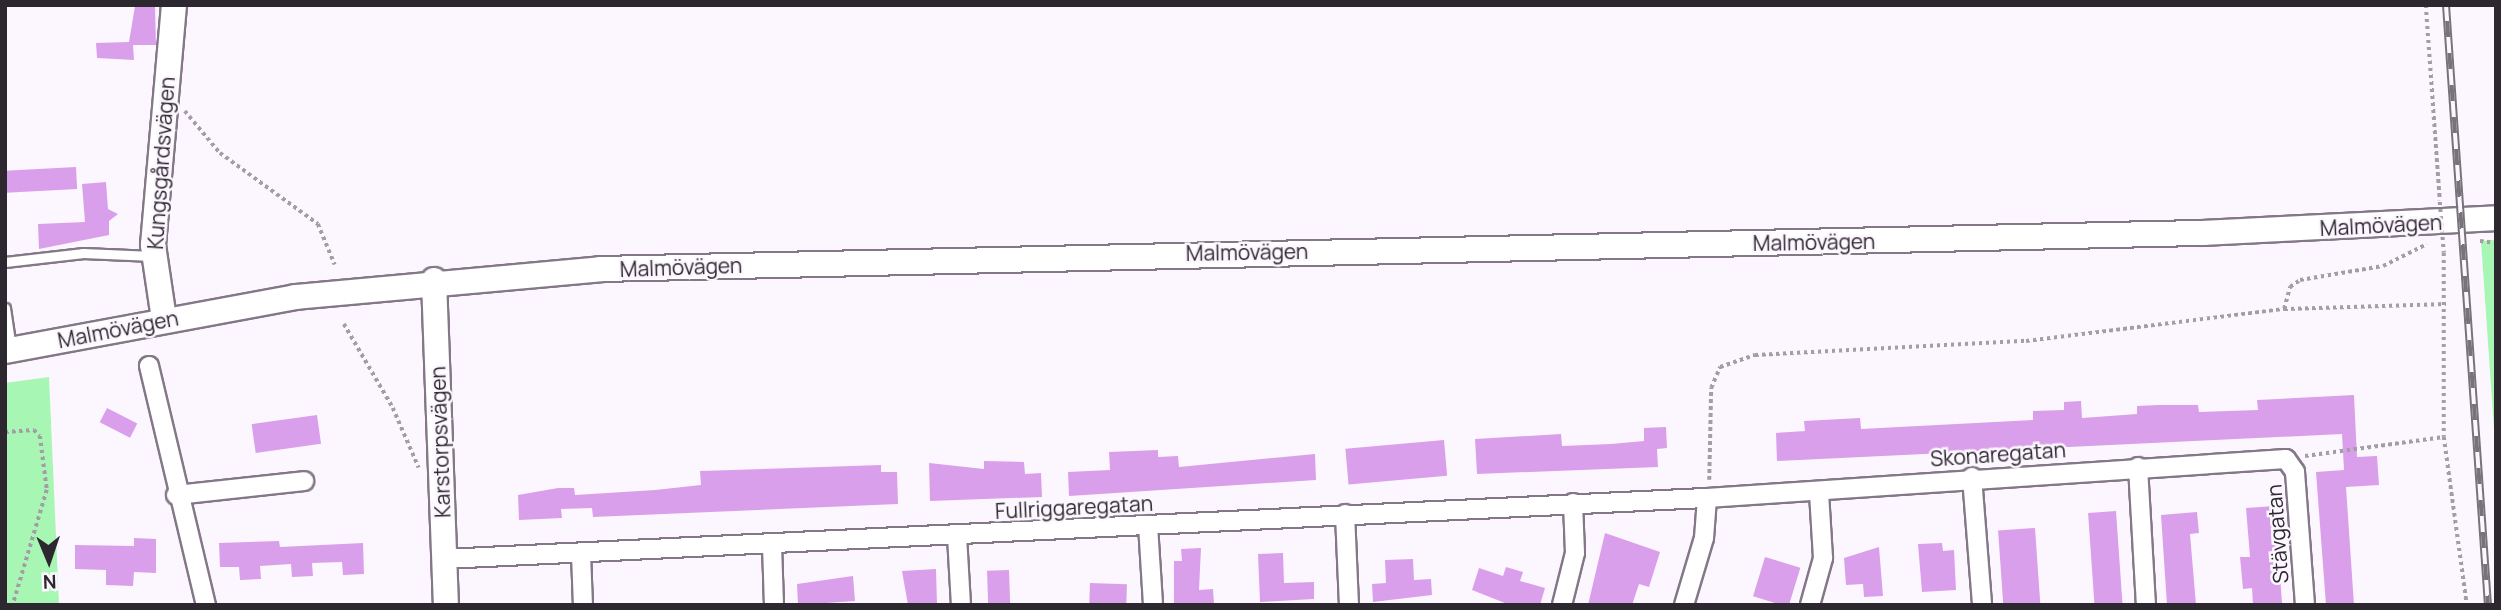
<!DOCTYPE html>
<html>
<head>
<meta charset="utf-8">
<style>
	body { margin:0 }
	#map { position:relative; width:2501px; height:610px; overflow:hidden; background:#fcf7fe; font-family:Manrope,sans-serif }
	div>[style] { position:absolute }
	.green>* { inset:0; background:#a7f6b4 }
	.building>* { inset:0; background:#da9fea; transform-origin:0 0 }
	.path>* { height:3.5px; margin-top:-1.75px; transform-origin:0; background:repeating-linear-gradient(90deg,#a39ea5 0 3.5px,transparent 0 7px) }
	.roads { filter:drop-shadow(2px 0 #847888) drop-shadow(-2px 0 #847888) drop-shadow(0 2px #847888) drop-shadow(0 -2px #847888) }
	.lane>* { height:9px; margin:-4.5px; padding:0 4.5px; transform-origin:4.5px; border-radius:4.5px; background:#fff }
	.street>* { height:18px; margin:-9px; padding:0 9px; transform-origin:9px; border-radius:9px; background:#fff }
	.secondary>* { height:24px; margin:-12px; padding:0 12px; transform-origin:12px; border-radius:12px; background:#fff }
	.rail>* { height:8px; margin-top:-4px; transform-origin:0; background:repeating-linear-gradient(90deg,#fcf7fe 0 16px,#78737a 0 32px); box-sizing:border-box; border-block:2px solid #78737a }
	.path-bridge>* { height:3.5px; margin-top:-1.75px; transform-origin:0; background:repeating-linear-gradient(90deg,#a39ea5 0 3.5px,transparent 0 7px) }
	span { translate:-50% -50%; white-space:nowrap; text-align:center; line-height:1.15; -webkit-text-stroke:5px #fcf7fe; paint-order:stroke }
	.street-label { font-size:21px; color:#2d282f }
	.frame { position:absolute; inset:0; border:7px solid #2d282f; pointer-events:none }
	.north { position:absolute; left:14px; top:526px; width:70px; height:70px; -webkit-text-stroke:5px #fcf7fe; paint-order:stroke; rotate:178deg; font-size:19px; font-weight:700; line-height:28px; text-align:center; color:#2d282f }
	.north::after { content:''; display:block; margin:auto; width:24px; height:32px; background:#2d282f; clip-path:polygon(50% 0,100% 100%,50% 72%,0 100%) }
</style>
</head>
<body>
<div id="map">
	<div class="green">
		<i style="clip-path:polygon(2496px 240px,2496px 458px,2481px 241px)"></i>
		<i style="clip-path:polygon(49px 377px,59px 605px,5px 605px,5px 383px)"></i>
	</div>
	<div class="building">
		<i style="clip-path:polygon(135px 6px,155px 6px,156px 45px,133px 45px,134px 60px,97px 58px,96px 43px,129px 42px)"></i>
		<i style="left:76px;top:167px;width:22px;height:71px;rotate:87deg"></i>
		<i style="clip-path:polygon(106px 182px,108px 209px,118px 214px,109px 221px,109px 235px,39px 249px,38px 224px,85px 222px,82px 184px)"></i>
		<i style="clip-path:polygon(2354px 395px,2357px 457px,2377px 456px,2379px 485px,2346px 487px,2354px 605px,2326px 605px,2316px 472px,2344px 470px,2342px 434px,1777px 461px,1776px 433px,1805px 431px,1804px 421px,1860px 418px,1861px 429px,2033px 420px,2033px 411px,2064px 410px,2064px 402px,2081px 401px,2082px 418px,2137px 414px,2137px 406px,2158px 405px,2198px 405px,2199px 412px,2258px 410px,2257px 400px)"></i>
		<i style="left:107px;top:408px;width:34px;height:16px;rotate:27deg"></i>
		<i style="left:317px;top:415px;width:29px;height:66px;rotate:82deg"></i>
		<i style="clip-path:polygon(1666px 427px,1667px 448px,1657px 449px,1658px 467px,1477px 474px,1475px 439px,1561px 434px,1562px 446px,1611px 444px,1644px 441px,1644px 428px)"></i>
		<i style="left:1444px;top:440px;width:36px;height:99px;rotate:85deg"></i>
		<i style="clip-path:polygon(1158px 450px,1158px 457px,1178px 456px,1179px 467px,1315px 454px,1316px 480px,1069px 496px,1068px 472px,1110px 470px,1109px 452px)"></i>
		<i style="clip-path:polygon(984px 461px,1024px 462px,1025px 474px,1041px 473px,1042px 497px,930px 501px,929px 463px,984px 469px)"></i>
		<i style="clip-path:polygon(881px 465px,881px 472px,897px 472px,898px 504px,593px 517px,592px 508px,561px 509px,562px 518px,519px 520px,518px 495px,558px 488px,574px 488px,575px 495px,655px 490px,701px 485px,700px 471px)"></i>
		<i style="clip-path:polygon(2275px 506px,2282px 603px,2253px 605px,2252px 588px,2243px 589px,2240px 557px,2250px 557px,2246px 508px)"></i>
		<i style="left:2116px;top:511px;width:94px;height:28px;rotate:86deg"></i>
		<i style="clip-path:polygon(2197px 512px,2199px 533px,2190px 534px,2196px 605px,2167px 605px,2161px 515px)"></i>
		<i style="left:2035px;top:528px;width:77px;height:37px;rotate:86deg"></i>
		<i style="clip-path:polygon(1605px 533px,1660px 552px,1649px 587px,1639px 584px,1632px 605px,1588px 605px)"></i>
		<i style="clip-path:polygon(134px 538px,156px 539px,156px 573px,134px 572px,133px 586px,106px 585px,106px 570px,75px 569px,75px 545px,134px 546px)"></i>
		<i style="clip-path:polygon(279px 541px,280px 547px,363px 543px,364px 574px,343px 575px,342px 562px,312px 563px,313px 576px,292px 577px,291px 564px,260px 566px,261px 579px,240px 580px,239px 567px,220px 567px,219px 543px)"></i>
		<i style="clip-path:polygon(1942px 543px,1943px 551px,1954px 550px,1956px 590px,1922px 592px,1918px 544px)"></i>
		<i style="clip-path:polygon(1879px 547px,1883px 596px,1864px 597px,1863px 584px,1846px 585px,1844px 558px)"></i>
		<i style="clip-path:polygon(1201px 548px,1199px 590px,1213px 589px,1214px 604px,1174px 605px,1174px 561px,1182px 561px,1181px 549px)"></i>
		<i style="clip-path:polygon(1283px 553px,1284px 583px,1314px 582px,1314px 599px,1260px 602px,1258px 554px)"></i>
		<i style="left:1765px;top:557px;width:37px;height:41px;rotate:17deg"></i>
		<i style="clip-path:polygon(1413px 559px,1414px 580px,1431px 579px,1432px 595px,1373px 602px,1372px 584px,1386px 583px,1385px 560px)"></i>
		<i style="clip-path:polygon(1506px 567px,1523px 572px,1520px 581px,1545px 588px,1540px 605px,1510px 605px,1472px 590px,1479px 568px,1503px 576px)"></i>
		<i style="clip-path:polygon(936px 569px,937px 605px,908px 605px,902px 571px)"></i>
		<i style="left:1009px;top:570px;width:35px;height:22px;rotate:88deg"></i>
		<i style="clip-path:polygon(853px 576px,855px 601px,798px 605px,797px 584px)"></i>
		<i style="left:1090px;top:583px;width:37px;height:22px;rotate:2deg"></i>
	</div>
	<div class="path">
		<i style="left:2426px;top:5px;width:196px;rotate:85.9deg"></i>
		<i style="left:185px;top:111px;width:55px;rotate:50.2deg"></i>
		<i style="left:220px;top:153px;width:121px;rotate:35.9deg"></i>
		<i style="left:318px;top:224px;width:44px;rotate:67.5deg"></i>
		<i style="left:2480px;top:241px;width:16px;rotate:7deg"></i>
		<i style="left:2444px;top:253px;width:184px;rotate:90deg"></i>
		<i style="left:2444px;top:437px;width:170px;rotate:82.2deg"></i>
		<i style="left:2284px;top:309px;width:23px;rotate:-75deg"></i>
		<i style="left:2290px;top:287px;width:12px;rotate:-35deg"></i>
		<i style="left:2300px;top:280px;width:84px;rotate:-9.6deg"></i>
		<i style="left:2383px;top:266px;width:49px;rotate:-26.6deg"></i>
		<i style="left:344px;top:324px;width:97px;rotate:59.7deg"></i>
		<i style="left:393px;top:408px;width:65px;rotate:66.6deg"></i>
		<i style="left:5px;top:432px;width:29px;rotate:-4deg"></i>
		<i style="left:34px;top:430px;width:8px;rotate:45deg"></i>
		<i style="left:40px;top:436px;width:54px;rotate:82.6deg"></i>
		<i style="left:47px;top:490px;width:120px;rotate:106.5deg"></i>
		<i style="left:2305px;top:456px;width:140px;rotate:-7.8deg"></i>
		<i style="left:1709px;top:480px;width:92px;rotate:-88.8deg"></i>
		<i style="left:1711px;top:388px;width:23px;rotate:-67deg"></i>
		<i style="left:1720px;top:367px;width:37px;rotate:-19deg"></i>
		<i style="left:1755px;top:355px;width:271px;rotate:-3deg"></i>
		<i style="left:2026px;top:341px;width:260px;rotate:-7.1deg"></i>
		<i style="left:2284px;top:309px;width:162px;rotate:-1.8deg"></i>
	</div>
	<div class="roads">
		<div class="lane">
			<i style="left:5px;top:262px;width:79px;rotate:-6.6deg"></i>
			<i style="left:83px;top:253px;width:70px;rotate:2.5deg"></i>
			<i style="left:5px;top:308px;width:40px;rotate:81.5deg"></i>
		</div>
		<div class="street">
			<i style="left:149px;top:366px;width:246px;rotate:76.6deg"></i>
			<i style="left:2138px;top:467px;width:138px;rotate:86.7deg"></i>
			<i style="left:1972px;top:477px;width:128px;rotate:85.5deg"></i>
			<i style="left:176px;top:495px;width:129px;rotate:-6.2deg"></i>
			<i style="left:1345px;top:514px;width:91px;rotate:87.5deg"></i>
			<i style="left:1148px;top:525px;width:80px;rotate:86.4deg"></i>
			<i style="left:957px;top:536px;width:69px;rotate:86.7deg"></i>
			<i style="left:772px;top:545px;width:60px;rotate:88.1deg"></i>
			<i style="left:581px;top:554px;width:51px;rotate:87.8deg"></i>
			<i style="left:444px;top:559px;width:1264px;rotate:-2.77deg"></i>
			<i style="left:1707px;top:498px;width:580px;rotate:-3.85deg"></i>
			<i style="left:2286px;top:459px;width:16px;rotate:55deg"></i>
			<i style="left:2295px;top:472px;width:133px;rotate:85.7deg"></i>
			<i style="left:1562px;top:605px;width:54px;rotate:-76deg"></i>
			<i style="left:1575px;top:553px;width:50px;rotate:-92.3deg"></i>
			<i style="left:1684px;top:605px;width:70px;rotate:-73.4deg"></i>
			<i style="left:1704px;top:538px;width:40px;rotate:-85.7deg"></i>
			<i style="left:1810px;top:605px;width:49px;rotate:-74.5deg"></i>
			<i style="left:1823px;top:558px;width:66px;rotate:-93.5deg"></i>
		</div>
		<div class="secondary">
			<i style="left:434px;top:280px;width:325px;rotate:87.9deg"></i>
			<i style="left:164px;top:319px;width:75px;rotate:-98.5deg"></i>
			<i style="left:153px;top:245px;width:241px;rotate:-85deg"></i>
			<i style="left:5px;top:351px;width:295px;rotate:-10.5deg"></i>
			<i style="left:295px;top:297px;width:306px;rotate:-5.2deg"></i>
			<i style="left:600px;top:269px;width:1604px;rotate:-1.29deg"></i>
			<i style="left:2204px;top:233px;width:292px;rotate:-2.9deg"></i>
		</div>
	</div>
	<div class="rail">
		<i style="left:2446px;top:5px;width:601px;rotate:86deg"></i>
	</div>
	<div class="path-bridge">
		<i style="left:2440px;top:202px;width:51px;rotate:85.5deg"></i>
	</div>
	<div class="street-label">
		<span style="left:161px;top:163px;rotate:-86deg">Kungsgårdsvägen</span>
		<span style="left:2381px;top:225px;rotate:-3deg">Malmövägen</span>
		<span style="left:1814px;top:242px;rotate:-1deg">Malmövägen</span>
		<span style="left:1247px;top:252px;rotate:-1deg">Malmövägen</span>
		<span style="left:681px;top:267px;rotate:-2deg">Malmövägen</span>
		<span style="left:118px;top:329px;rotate:-11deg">Malmövägen</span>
		<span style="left:440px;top:442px;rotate:-92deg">Karstorpsvägen</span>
		<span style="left:1998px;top:454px;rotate:-4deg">Skonaregatan</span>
		<span style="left:1074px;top:507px;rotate:-3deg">Fullriggaregatan</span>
		<span style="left:2277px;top:534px;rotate:-94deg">Stävgatan</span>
	</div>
	<div class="frame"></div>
	<div class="north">N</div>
</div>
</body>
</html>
